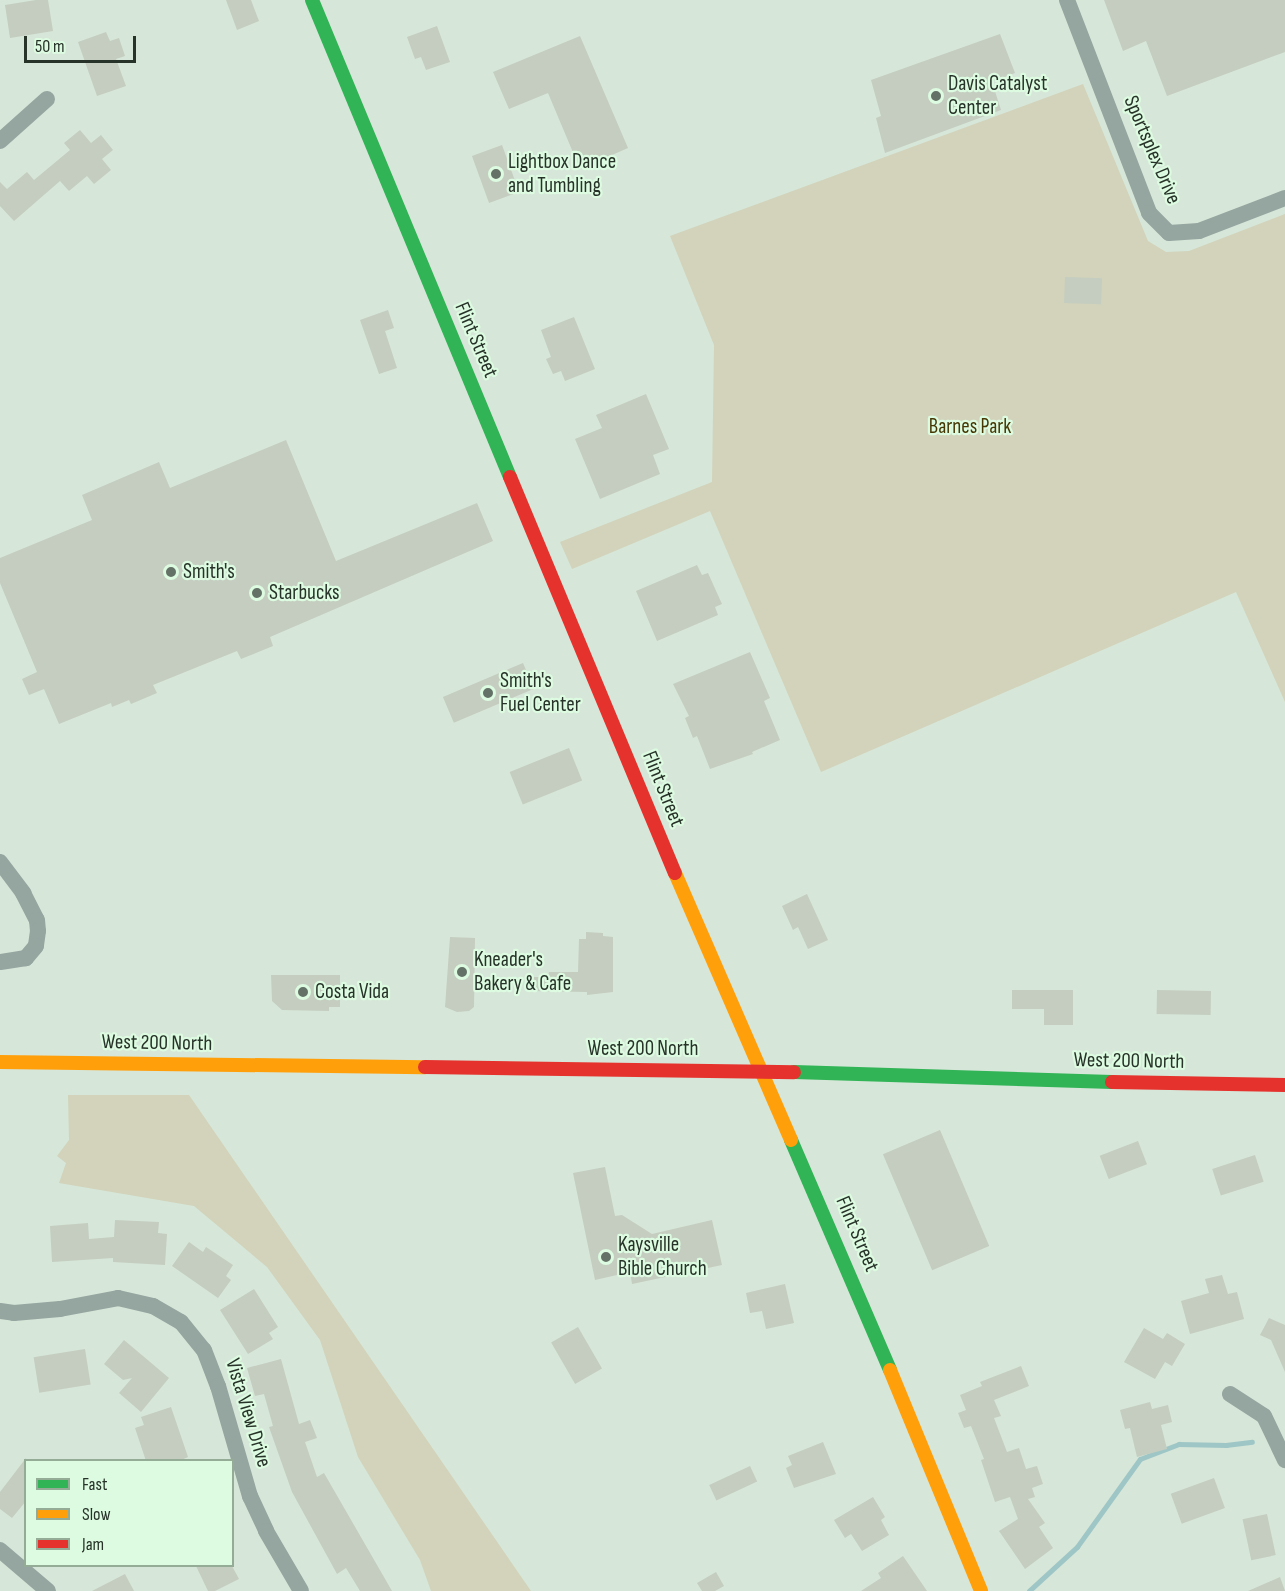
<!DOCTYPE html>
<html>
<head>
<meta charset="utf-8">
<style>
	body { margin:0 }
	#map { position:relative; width:1285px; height:1591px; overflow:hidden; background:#d6e6d8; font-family:"Sofia Sans Condensed",sans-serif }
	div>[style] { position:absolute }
	.green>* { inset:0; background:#d2d3ba }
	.stream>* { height:4.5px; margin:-2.25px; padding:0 2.25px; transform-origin:2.25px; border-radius:2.25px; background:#9ec6c6 }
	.building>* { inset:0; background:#c4cdc0; transform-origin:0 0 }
	.street>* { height:16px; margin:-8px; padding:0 8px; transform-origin:8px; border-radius:8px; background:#95a5a0 }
	.fast>* { height:14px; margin:-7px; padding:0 7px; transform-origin:7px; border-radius:7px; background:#30b455 }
	.slow>* { height:14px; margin:-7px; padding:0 7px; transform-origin:7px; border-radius:7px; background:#ff9f0a }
	.jam>* { height:14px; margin:-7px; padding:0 7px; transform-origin:7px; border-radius:7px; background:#e5322d }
	.dots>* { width:16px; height:16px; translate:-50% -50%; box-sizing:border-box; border:3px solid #dcfbe0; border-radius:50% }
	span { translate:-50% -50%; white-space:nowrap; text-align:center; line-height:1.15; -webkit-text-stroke:4.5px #dcfbe0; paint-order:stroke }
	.poi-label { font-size:21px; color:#273228 }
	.left { translate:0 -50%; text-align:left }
	.street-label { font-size:21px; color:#273228 }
	.park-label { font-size:21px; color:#463704 }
	.legend { position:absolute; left:24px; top:1459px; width:210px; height:108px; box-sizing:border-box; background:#dcfbe0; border:2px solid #94ab96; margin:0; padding:8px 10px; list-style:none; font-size:18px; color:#273228 }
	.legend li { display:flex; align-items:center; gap:12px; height:30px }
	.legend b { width:30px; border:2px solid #94ab96 }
	.scale { position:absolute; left:24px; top:36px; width:112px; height:27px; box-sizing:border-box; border:3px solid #273228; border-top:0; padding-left:8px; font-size:18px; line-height:21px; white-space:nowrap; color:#273228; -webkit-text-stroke:4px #dcfbe0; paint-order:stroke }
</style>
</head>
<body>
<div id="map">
	<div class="green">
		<i style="clip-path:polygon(1083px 84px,1148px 241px,1166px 252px,1189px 251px,1285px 214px,1285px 702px,1236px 592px,821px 772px,710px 511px,572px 569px,560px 542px,712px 482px,714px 345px,670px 236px)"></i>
		<i style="clip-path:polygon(68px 1095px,189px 1095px,531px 1591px,431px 1591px,420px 1560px,358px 1457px,320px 1340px,267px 1267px,194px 1206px,59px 1183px,66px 1163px,57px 1156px,69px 1140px)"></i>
	</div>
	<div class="stream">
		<i style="left:1029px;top:1591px;width:65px;rotate:-42.5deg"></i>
		<i style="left:1077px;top:1547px;width:108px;rotate:-54.4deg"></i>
		<i style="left:1140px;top:1459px;width:42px;rotate:-21deg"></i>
		<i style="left:1179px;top:1444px;width:47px;rotate:1.2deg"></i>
		<i style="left:1226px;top:1445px;width:26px;rotate:-7deg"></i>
	</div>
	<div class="building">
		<i style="clip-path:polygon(36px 0,48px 0,53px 31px,10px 38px,5px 5px)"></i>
		<i style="clip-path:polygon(226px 0,251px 0,259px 21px,237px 30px)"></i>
		<i style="clip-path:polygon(1104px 0,1285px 0,1285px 52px,1167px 96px,1146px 41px,1123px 51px)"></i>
		<i style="clip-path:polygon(437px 26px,450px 62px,426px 70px,421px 57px,415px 59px,407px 37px)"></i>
		<i style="clip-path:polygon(106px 32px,110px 41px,119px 38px,125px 56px,116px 59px,126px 86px,97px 96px,78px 42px)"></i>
		<i style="clip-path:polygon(1000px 34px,1015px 73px,992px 82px,1001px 110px,885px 153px,876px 118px,881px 116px,871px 80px)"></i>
		<i style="clip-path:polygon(580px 36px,628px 148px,580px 169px,548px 93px,509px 109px,493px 72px)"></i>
		<i style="clip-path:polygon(80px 130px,91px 143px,101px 135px,113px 150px,102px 159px,111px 170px,94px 184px,87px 176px,69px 191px,60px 181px,14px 221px,0 206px,0 182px,7px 189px,27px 172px,34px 180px,70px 150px,64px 143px)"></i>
		<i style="left:502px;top:145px;width:50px;height:32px;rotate:70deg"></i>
		<i style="left:1065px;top:277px;width:37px;height:26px;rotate:2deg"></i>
		<i style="clip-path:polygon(388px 310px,394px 328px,385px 331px,397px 368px,379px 374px,360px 320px)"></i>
		<i style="clip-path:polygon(574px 317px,595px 369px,565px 381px,561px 371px,553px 374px,546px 359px,551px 357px,541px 330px)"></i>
		<i style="clip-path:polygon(646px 394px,669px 449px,653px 455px,660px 474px,600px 499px,575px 439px,602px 428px,596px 415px)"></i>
		<i style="clip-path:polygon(286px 440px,336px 561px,477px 503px,493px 541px,270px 637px,273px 646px,241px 659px,237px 651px,153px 685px,157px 693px,131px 704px,129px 700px,112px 707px,111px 703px,59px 724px,44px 689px,29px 695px,22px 679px,37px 672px,0 583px,0 558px,92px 520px,82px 495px,159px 462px,170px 488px)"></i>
		<i style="clip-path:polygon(697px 565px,702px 575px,708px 573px,722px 604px,715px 607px,718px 615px,657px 641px,636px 591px)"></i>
		<i style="clip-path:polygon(750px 652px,770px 698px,764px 701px,780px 740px,752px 752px,753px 754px,710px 769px,697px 736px,693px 738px,685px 718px,689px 716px,673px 684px)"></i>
		<i style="left:523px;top:663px;width:28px;height:87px;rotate:67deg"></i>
		<i style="left:569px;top:748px;width:35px;height:64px;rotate:68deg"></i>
		<i style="clip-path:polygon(807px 894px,828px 940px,808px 949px,798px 927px,793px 930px,782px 906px)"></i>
		<i style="clip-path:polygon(586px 932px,603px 933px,603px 936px,613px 937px,613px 992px,587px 995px,587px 992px,531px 991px,531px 977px,548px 977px,549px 972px,578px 972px,579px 939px,586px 939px)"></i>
		<i style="clip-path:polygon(450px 937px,475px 938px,474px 1007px,469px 1011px,457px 1012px,445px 1007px)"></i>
		<i style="clip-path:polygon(271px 975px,340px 975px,340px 1007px,329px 1007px,329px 1011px,282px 1010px,272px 1001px)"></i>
		<i style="clip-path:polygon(1012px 990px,1073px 990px,1073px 1025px,1044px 1025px,1044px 1009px,1012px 1009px)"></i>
		<i style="left:1157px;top:990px;width:54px;height:24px;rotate:1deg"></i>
		<i style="left:940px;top:1130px;width:126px;height:62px;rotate:67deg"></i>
		<i style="left:1138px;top:1141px;width:25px;height:41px;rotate:69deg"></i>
		<i style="left:1255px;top:1155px;width:28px;height:45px;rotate:72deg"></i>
		<i style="clip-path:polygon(605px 1167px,615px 1216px,622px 1215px,652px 1234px,712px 1220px,722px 1265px,632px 1284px,630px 1272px,595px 1280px,573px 1173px)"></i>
		<i style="clip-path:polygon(115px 1220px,159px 1222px,158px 1233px,167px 1234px,165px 1265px,113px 1262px,113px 1258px,52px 1262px,50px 1226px,88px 1223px,89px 1239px,114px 1237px)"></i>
		<i style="clip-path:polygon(189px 1242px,203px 1252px,206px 1247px,233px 1265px,226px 1276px,231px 1280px,218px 1298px,172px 1266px)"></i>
		<i style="clip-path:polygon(1222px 1275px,1228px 1294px,1237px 1292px,1244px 1319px,1190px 1334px,1181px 1301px,1209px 1293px,1205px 1279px)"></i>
		<i style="clip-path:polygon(785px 1284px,794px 1323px,766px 1329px,762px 1311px,750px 1313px,746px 1293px)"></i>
		<i style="clip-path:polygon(254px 1289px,278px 1327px,269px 1333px,273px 1339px,248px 1354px,220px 1310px)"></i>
		<i style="clip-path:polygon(1269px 1318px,1285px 1325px,1285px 1372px,1271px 1340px,1260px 1335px)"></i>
		<i style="left:578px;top:1327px;width:48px;height:31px;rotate:60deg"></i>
		<i style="clip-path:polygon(1144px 1328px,1163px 1339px,1167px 1333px,1185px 1344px,1172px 1366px,1165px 1362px,1155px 1379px,1124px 1362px)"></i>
		<i style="clip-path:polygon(124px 1340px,169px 1378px,141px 1412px,119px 1393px,132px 1378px,123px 1380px,104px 1364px)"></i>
		<i style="left:85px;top:1349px;width:36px;height:52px;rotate:81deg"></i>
		<i style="clip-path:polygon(281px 1359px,299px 1424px,310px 1420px,317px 1438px,305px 1442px,317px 1477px,324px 1473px,392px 1591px,360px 1591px,346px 1568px,337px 1574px,292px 1492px,269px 1427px,273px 1426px,264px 1394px,255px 1396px,247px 1368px)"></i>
		<i style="clip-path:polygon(1021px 1366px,1029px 1386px,994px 1400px,1001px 1416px,994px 1418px,1007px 1452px,1019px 1448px,1026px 1469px,1037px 1466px,1043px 1484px,1032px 1488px,1035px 1497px,1028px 1499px,1045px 1523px,1039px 1527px,1053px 1548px,1025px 1569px,999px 1531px,1018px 1519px,1010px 1497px,995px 1502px,981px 1460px,984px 1459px,971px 1426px,964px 1428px,958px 1413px,966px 1410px,960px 1395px,982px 1386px,980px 1382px)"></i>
		<i style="clip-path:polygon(1150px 1402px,1152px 1409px,1168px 1405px,1172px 1422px,1161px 1425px,1167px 1449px,1137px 1457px,1130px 1428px,1125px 1429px,1120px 1410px)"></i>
		<i style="clip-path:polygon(171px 1407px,188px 1457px,179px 1461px,146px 1461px,135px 1428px,144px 1425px,141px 1417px)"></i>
		<i style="clip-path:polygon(823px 1442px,836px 1474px,794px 1488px,786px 1468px,792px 1465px,788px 1456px)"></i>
		<i style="clip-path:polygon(26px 1458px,26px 1501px,12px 1518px,0 1509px,0 1492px)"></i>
		<i style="left:750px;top:1466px;width:17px;height:45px;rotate:65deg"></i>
		<i style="left:1214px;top:1478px;width:32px;height:46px;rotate:70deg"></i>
		<i style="clip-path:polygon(873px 1497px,885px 1517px,881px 1520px,889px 1535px,862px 1551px,851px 1534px,845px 1538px,834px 1520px)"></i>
		<i style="left:1267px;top:1514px;width:42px;height:25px;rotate:78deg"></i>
		<i style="clip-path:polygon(903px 1556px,927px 1591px,861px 1591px,881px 1578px,878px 1573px)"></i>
		<i style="clip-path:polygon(196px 1566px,232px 1566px,239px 1579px,215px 1591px,208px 1591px)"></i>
		<i style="clip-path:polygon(716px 1572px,724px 1586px,715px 1591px,702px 1591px,697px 1583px)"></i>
		<i style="clip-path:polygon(125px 1574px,134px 1591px,92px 1591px)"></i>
		<i style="clip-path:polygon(1280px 1577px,1285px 1591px,1248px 1591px)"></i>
	</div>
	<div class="street">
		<i style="left:1067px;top:0;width:228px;rotate:68.9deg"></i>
		<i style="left:1149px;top:213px;width:28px;rotate:45deg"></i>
		<i style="left:1169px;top:233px;width:30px;rotate:-4deg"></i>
		<i style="left:1199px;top:231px;width:92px;rotate:-21deg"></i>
		<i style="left:0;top:141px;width:63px;rotate:-41.8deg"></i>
		<i style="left:0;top:862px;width:39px;rotate:53deg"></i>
		<i style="left:23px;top:893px;width:30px;rotate:63deg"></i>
		<i style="left:37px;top:920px;width:11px;rotate:85deg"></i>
		<i style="left:38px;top:931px;width:15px;rotate:98deg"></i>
		<i style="left:36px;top:946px;width:16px;rotate:130deg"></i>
		<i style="left:26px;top:958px;width:26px;rotate:171deg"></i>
		<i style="left:0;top:1311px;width:14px;rotate:8deg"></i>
		<i style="left:14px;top:1313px;width:46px;rotate:-5deg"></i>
		<i style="left:60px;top:1309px;width:59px;rotate:-10.7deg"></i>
		<i style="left:118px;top:1298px;width:36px;rotate:13deg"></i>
		<i style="left:153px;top:1306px;width:32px;rotate:30deg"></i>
		<i style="left:181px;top:1322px;width:36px;rotate:51deg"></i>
		<i style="left:204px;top:1350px;width:39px;rotate:69deg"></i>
		<i style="left:218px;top:1386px;width:115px;rotate:73.8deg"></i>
		<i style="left:250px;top:1496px;width:38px;rotate:65deg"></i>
		<i style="left:266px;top:1531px;width:69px;rotate:59.7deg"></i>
		<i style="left:1230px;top:1394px;width:40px;rotate:32.9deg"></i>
		<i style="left:1264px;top:1416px;width:49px;rotate:64.5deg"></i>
		<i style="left:0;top:1550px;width:63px;rotate:40.5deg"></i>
	</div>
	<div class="fast">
		<i style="left:312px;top:0;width:516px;rotate:67.46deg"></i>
		<i style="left:794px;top:1072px;width:318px;rotate:1.8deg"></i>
		<i style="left:791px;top:1140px;width:250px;rotate:66.7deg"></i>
	</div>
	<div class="slow">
		<i style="left:675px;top:873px;width:291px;rotate:66.5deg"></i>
		<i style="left:0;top:1062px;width:425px;rotate:0.7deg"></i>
		<i style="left:890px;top:1370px;width:239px;rotate:67.6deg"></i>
	</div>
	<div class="jam">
		<i style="left:510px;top:477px;width:429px;rotate:67.4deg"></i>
		<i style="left:425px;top:1067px;width:369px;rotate:0.8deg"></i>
		<i style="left:1112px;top:1082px;width:173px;rotate:1deg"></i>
	</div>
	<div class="dots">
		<i style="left:936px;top:96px;background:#647166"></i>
		<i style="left:496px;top:174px;background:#647166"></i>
		<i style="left:171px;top:572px;background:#647166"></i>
		<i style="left:257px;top:593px;background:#647166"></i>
		<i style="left:488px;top:693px;background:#647166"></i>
		<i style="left:462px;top:972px;background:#647166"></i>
		<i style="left:303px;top:992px;background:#647166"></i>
		<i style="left:606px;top:1257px;background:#647166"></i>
	</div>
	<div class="poi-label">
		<span class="left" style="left:948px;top:96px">Davis Catalyst<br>Center</span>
		<span class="left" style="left:508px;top:174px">Lightbox Dance<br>and Tumbling</span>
		<span class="left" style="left:183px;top:572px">Smith's</span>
		<span class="left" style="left:269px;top:593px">Starbucks</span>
		<span class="left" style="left:500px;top:693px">Smith's<br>Fuel Center</span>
		<span class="left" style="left:474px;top:972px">Kneader's<br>Bakery &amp; Cafe</span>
		<span class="left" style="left:315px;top:992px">Costa Vida</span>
		<span class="left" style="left:618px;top:1257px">Kaysville<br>Bible Church</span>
	</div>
	<div class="street-label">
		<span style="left:1152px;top:150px;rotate:67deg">Sportsplex Drive</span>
		<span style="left:476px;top:340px;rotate:67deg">Flint Street</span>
		<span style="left:663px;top:789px;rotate:68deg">Flint Street</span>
		<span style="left:157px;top:1043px;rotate:1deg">West 200 North</span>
		<span style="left:643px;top:1049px">West 200 North</span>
		<span style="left:1129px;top:1061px;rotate:1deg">West 200 North</span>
		<span style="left:857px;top:1234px;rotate:67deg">Flint Street</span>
		<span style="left:248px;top:1413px;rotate:73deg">Vista View Drive</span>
	</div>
	<div class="park-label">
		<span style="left:970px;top:427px">Barnes Park</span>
	</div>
	<ul class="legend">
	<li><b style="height:8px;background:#30b455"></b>Fast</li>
	<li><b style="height:8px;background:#ff9f0a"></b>Slow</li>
	<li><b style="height:8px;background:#e5322d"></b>Jam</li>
	</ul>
	<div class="scale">50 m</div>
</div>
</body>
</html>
